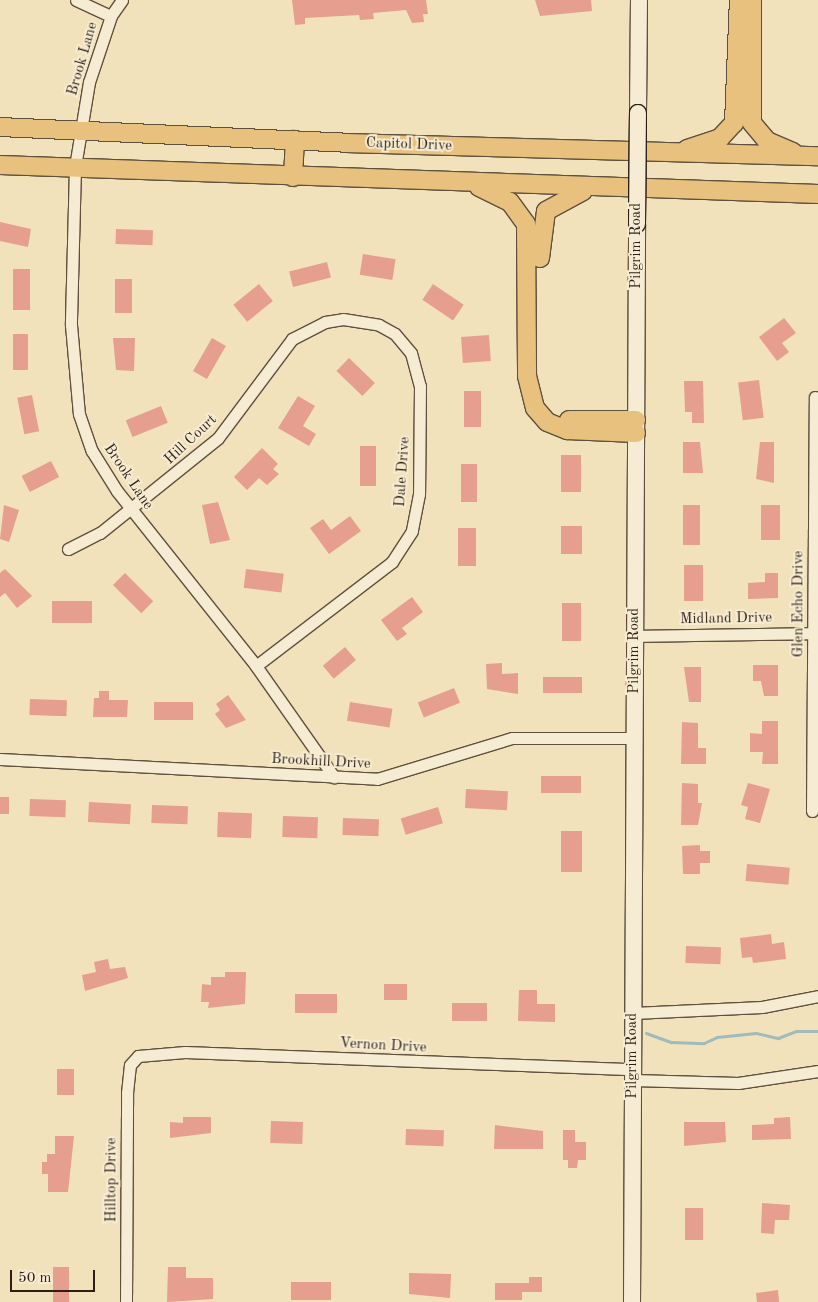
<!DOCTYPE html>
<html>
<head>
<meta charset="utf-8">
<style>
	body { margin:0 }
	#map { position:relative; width:818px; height:1302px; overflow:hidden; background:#f1e2bb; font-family:"Old Standard TT",serif }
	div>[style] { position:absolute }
	.stream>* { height:3px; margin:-1.5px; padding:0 1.5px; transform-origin:1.5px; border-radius:1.5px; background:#a1babc }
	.building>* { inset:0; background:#e69e8f; transform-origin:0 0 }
	.roads { filter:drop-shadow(1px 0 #5f503e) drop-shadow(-1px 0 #5f503e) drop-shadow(0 1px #5f503e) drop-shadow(0 -1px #5f503e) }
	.minor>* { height:11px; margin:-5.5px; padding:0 5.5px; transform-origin:5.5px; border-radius:5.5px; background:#f6ecd3 }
	.secondary>* { height:16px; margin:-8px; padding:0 8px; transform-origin:8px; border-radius:8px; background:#f6ecd3 }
	.primary>* { height:18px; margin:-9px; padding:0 9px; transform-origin:9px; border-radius:9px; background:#e8c17e }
	.bridges { filter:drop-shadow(1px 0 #2e1f14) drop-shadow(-1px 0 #2e1f14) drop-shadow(0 1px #2e1f14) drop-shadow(0 -1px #2e1f14) }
	.secondary-bridge>* { height:16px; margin:-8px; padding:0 8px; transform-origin:8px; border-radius:8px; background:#f6ecd3 }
	span { translate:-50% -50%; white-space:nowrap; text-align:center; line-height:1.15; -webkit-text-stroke:4px #f6ecd3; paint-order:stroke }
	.street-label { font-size:15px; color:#2e1f14 }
	.scale { position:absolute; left:10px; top:1270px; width:85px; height:22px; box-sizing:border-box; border:2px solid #2e1f14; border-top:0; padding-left:6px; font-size:15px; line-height:18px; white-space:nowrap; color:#2e1f14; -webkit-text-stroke:4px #f6ecd3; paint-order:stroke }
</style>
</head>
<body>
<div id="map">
	<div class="stream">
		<i style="left:646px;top:1033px;width:27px;rotate:20deg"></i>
		<i style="left:671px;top:1042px;width:33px;rotate:2deg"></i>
		<i style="left:704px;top:1043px;width:14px;rotate:-25deg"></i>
		<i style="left:717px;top:1037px;width:39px;rotate:-6deg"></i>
		<i style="left:756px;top:1033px;width:23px;rotate:13deg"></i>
		<i style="left:778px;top:1038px;width:19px;rotate:-21deg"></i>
		<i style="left:796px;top:1031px;width:22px"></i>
	</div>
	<div class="building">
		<i style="clip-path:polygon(292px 0,426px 0,428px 14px,423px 14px,424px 22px,412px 23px,406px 10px,373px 13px,374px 19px,360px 20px,359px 15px,305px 18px,305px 24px,295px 25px)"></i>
		<i style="clip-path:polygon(535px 0,591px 0,592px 11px,540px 16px)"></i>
		<i style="clip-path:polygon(0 222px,31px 229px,28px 247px,0 241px)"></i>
		<i style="left:116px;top:229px;width:37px;height:15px;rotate:2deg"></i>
		<i style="left:363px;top:254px;width:33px;height:21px;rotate:9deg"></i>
		<i style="left:327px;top:262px;width:16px;height:39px;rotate:76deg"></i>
		<i style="left:13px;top:269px;width:17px;height:41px"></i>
		<i style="left:115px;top:279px;width:17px;height:34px"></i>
		<i style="left:259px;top:284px;width:22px;height:33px;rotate:51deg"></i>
		<i style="left:433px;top:284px;width:37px;height:19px;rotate:34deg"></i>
		<i style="clip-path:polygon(784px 318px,796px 333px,782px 343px,789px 352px,777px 361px,759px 337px)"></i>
		<i style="left:13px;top:334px;width:15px;height:36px"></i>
		<i style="left:489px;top:335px;width:26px;height:28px;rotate:86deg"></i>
		<i style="clip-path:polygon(113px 338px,135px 338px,134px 371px,116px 370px)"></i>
		<i style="left:212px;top:338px;width:16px;height:38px;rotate:30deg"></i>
		<i style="left:349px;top:358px;width:36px;height:18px;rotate:44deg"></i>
		<i style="left:759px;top:380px;width:38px;height:21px;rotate:83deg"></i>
		<i style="clip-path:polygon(684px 381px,703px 381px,704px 423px,692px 423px,692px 412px,685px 412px)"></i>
		<i style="left:464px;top:391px;width:17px;height:36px"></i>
		<i style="left:32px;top:395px;width:37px;height:15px;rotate:79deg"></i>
		<i style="clip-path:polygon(298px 396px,315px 406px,303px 426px,316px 434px,309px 446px,278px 428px)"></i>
		<i style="left:161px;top:406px;width:18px;height:38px;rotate:68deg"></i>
		<i style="clip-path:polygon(683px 442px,700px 442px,703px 473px,683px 473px)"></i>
		<i style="clip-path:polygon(760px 442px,774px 442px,774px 483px,756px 479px)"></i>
		<i style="left:360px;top:446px;width:16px;height:40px"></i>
		<i style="clip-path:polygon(262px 448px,278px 464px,273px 469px,279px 474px,267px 485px,259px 478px,247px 490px,234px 477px)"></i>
		<i style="left:561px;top:455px;width:20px;height:37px"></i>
		<i style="left:51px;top:461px;width:18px;height:33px;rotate:63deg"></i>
		<i style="left:461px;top:464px;width:16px;height:38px"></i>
		<i style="clip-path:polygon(218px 502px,230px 540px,210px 544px,202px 505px)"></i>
		<i style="clip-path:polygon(4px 505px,19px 510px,9px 542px,0 539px)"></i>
		<i style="left:683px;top:505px;width:17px;height:40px"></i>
		<i style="left:761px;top:505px;width:19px;height:35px"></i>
		<i style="clip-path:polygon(350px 516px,361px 531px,329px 554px,310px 528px,323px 519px,331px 530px)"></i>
		<i style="left:561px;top:526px;width:21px;height:28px"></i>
		<i style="left:458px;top:528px;width:18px;height:38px"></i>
		<i style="left:684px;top:565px;width:19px;height:36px"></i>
		<i style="clip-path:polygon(5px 569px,32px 596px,17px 608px,5px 593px,0 597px,0 573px)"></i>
		<i style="left:246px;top:569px;width:38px;height:19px;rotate:7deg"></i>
		<i style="left:125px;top:573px;width:40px;height:17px;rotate:45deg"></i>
		<i style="clip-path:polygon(765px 573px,778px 573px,778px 598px,748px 599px,748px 583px,765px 582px)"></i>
		<i style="clip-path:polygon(412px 597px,423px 612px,402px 628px,407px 634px,397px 641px,381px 620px)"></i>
		<i style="left:52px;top:601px;width:40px;height:22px"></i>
		<i style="left:562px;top:603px;width:19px;height:38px"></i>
		<i style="left:345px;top:647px;width:17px;height:29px;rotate:50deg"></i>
		<i style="clip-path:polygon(502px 663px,502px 674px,518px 673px,518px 694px,487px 689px,486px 664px)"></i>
		<i style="clip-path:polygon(753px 665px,778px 665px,778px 696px,764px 696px,761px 681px,753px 681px)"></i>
		<i style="clip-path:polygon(684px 667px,701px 667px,701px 702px,689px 702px)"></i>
		<i style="left:543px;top:677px;width:39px;height:16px"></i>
		<i style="left:454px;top:688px;width:16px;height:39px;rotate:68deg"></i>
		<i style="clip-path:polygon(99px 691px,109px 691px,109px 700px,128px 700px,127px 717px,93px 717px,94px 698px,99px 698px)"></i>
		<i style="clip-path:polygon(228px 695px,246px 720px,226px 728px,215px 714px,220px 710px,216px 704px)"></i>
		<i style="left:30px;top:699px;width:37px;height:16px;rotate:2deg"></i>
		<i style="left:154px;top:702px;width:39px;height:18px"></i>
		<i style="left:350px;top:702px;width:43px;height:19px;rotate:9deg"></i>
		<i style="clip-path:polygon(762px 721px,778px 721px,778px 764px,762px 764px,763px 752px,750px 752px,750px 733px,762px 734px)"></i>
		<i style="clip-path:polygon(682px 722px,698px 723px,698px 748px,706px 748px,706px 764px,681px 764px)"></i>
		<i style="left:541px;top:776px;width:40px;height:17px"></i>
		<i style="clip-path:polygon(682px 783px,698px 784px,698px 803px,702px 803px,698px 825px,681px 825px)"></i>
		<i style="clip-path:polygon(748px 783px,770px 789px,760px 823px,745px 819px,748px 807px,741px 805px)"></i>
		<i style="left:466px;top:789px;width:42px;height:19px;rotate:3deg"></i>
		<i style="left:0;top:797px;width:9px;height:17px"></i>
		<i style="left:30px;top:799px;width:36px;height:17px;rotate:2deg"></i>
		<i style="left:89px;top:802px;width:42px;height:20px;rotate:3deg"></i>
		<i style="left:152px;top:805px;width:36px;height:18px;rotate:2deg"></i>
		<i style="left:438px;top:807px;width:17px;height:39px;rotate:73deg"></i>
		<i style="left:218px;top:812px;width:34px;height:25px;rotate:2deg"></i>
		<i style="left:283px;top:816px;width:35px;height:21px;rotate:2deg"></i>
		<i style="left:343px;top:818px;width:36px;height:17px;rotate:2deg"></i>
		<i style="left:561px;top:831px;width:21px;height:41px"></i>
		<i style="clip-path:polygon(700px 845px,700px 851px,710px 851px,710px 863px,700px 863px,700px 874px,683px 874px,682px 846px)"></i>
		<i style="left:747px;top:864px;width:43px;height:17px;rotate:5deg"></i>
		<i style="clip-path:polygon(771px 934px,772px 944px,784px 942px,786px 959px,753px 963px,752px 957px,742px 958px,740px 938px)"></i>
		<i style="left:686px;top:946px;width:35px;height:17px;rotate:2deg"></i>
		<i style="clip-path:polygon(108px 959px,110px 969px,125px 967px,128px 978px,85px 991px,82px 975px,96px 972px,94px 962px)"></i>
		<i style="clip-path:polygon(225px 972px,246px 972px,245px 1004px,208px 1008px,209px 1002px,201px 1002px,202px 984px,211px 985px,211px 977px,225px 977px)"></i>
		<i style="left:384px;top:984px;width:23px;height:16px"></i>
		<i style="clip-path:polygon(519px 990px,537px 990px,537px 1004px,555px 1004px,555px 1022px,518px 1021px)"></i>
		<i style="left:295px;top:994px;width:42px;height:19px"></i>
		<i style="left:452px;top:1003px;width:35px;height:18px"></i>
		<i style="left:57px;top:1069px;width:17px;height:26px"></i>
		<i style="clip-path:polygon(183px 1117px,211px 1117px,211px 1133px,170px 1138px,170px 1122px,183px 1123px)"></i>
		<i style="clip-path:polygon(790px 1117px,791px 1139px,752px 1140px,752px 1125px,774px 1124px,774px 1118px)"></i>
		<i style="left:271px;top:1121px;width:32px;height:22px;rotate:2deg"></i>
		<i style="clip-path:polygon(684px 1122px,725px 1122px,726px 1142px,684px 1146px)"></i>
		<i style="clip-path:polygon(495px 1125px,543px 1131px,543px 1149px,494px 1149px)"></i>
		<i style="left:406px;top:1129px;width:38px;height:16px;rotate:2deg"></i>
		<i style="clip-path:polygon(563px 1130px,575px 1130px,575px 1142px,586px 1142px,586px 1160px,578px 1160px,577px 1168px,568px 1168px,568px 1160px,563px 1160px)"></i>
		<i style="clip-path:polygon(55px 1136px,74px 1136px,68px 1192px,48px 1192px,48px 1174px,42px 1174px,42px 1162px,47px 1162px,47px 1154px,55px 1154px)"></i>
		<i style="clip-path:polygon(762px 1203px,790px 1205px,789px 1220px,775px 1220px,774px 1234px,761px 1233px)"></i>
		<i style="left:685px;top:1208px;width:18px;height:32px"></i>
		<i style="left:53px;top:1267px;width:16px;height:35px"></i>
		<i style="clip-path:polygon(168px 1267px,186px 1267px,186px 1278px,213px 1278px,213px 1299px,167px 1302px)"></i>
		<i style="clip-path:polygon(409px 1273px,451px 1274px,450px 1298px,409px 1294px)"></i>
		<i style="clip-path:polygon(529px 1277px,542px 1277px,542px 1292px,522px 1292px,522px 1300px,495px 1300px,495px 1283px,529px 1283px)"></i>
		<i style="left:291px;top:1282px;width:40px;height:18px"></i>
		<i style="clip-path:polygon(778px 1290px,779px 1302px,757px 1302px,756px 1293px)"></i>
	</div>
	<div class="roads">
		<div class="minor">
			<i style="left:76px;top:0;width:38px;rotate:25deg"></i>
			<i style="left:122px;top:0;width:19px;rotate:125deg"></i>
			<i style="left:111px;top:16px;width:70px;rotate:108.4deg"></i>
			<i style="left:89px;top:82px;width:86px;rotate:99.4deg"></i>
			<i style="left:75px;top:167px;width:158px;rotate:91.5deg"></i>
			<i style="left:71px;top:325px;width:89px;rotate:84.9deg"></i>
			<i style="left:79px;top:414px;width:39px;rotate:71deg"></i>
			<i style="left:92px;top:451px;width:47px;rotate:58deg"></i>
			<i style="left:117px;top:491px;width:223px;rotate:51.5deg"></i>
			<i style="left:256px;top:666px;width:136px;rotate:54.9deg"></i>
			<i style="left:68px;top:549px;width:36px;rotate:-27deg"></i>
			<i style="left:100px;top:533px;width:151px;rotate:-38.8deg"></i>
			<i style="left:218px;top:438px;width:124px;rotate:-53.2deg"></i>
			<i style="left:292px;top:339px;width:37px;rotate:-27deg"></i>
			<i style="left:325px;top:322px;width:18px;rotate:-9deg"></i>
			<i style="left:343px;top:319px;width:36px;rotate:9deg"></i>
			<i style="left:379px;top:325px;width:18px;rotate:29deg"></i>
			<i style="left:395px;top:334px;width:25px;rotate:50deg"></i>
			<i style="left:411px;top:353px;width:34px;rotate:75deg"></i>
			<i style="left:420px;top:386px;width:108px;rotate:90.5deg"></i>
			<i style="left:419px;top:494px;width:38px;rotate:101deg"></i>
			<i style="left:412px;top:531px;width:37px;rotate:123deg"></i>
			<i style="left:392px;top:562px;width:171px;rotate:142.6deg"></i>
			<i style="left:635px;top:636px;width:183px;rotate:-0.9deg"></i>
			<i style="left:0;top:759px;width:378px;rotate:3deg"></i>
			<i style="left:377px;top:779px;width:141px;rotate:-16.9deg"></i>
			<i style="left:512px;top:738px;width:123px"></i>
			<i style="left:812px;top:811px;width:414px;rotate:-89.6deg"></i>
			<i style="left:633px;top:1013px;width:129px;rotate:-2.7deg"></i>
			<i style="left:762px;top:1007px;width:57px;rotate:-11.1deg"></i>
			<i style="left:633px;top:1080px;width:105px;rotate:1.6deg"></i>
			<i style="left:738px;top:1083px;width:81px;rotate:-8.5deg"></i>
			<i style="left:126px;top:1302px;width:209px;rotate:-89.7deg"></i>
			<i style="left:127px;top:1093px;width:28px;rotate:-84deg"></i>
			<i style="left:130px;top:1065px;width:12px;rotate:-48deg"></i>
			<i style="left:138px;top:1056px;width:47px;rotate:-4.9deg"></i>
			<i style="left:185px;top:1052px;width:448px;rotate:2.2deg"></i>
		</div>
		<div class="secondary">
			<i style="left:638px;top:113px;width:113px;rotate:-89.5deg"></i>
			<i style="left:632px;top:1302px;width:1078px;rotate:-89.73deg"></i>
		</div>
		<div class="primary">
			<i style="left:752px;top:0;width:123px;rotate:90deg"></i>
			<i style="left:752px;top:123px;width:23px;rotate:50deg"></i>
			<i style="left:767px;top:141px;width:28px;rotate:23deg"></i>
			<i style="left:0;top:127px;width:346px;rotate:2.6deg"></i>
			<i style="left:346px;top:143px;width:472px;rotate:1.6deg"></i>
			<i style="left:687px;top:149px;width:35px;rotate:-18deg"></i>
			<i style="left:720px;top:138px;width:21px;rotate:-47deg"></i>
			<i style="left:734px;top:123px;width:123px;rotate:-87.7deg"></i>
			<i style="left:0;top:165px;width:819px;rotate:2.03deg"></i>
			<i style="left:293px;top:177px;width:37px;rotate:-87deg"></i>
			<i style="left:479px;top:187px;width:34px;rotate:26deg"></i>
			<i style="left:510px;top:202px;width:27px;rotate:54deg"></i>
			<i style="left:526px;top:224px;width:152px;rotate:89.6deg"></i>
			<i style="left:527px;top:376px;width:33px;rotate:76deg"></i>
			<i style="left:535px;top:408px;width:18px;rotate:49deg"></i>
			<i style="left:547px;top:422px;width:22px;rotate:22deg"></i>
			<i style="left:567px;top:430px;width:69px;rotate:2.5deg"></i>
			<i style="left:540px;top:258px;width:47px;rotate:-82.7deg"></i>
			<i style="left:546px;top:211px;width:42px;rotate:-28.4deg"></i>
			<i style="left:569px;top:420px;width:67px"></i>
		</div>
	</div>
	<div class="bridges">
		<div class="secondary-bridge">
			<i style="left:637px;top:224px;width:111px;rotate:-89.5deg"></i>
		</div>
	</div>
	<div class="street-label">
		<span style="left:83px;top:59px;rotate:-74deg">Brook Lane</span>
		<span style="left:409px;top:145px;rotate:2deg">Capitol Drive</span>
		<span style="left:637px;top:246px;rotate:-90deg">Pilgrim Road</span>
		<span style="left:191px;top:440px;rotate:-43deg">Hill Court</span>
		<span style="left:403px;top:472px;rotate:-86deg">Dale Drive</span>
		<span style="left:128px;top:477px;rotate:56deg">Brook Lane</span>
		<span style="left:799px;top:604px;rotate:-90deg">Glen Echo Drive</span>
		<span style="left:726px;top:619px;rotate:-1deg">Midland Drive</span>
		<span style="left:635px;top:651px;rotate:-90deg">Pilgrim Road</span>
		<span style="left:321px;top:762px;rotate:3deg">Brookhill Drive</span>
		<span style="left:383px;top:1046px;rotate:3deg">Vernon Drive</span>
		<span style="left:633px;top:1056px;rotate:-90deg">Pilgrim Road</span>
		<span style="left:112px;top:1180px;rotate:-90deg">Hilltop Drive</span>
	</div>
	<div class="scale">50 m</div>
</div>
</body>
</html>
